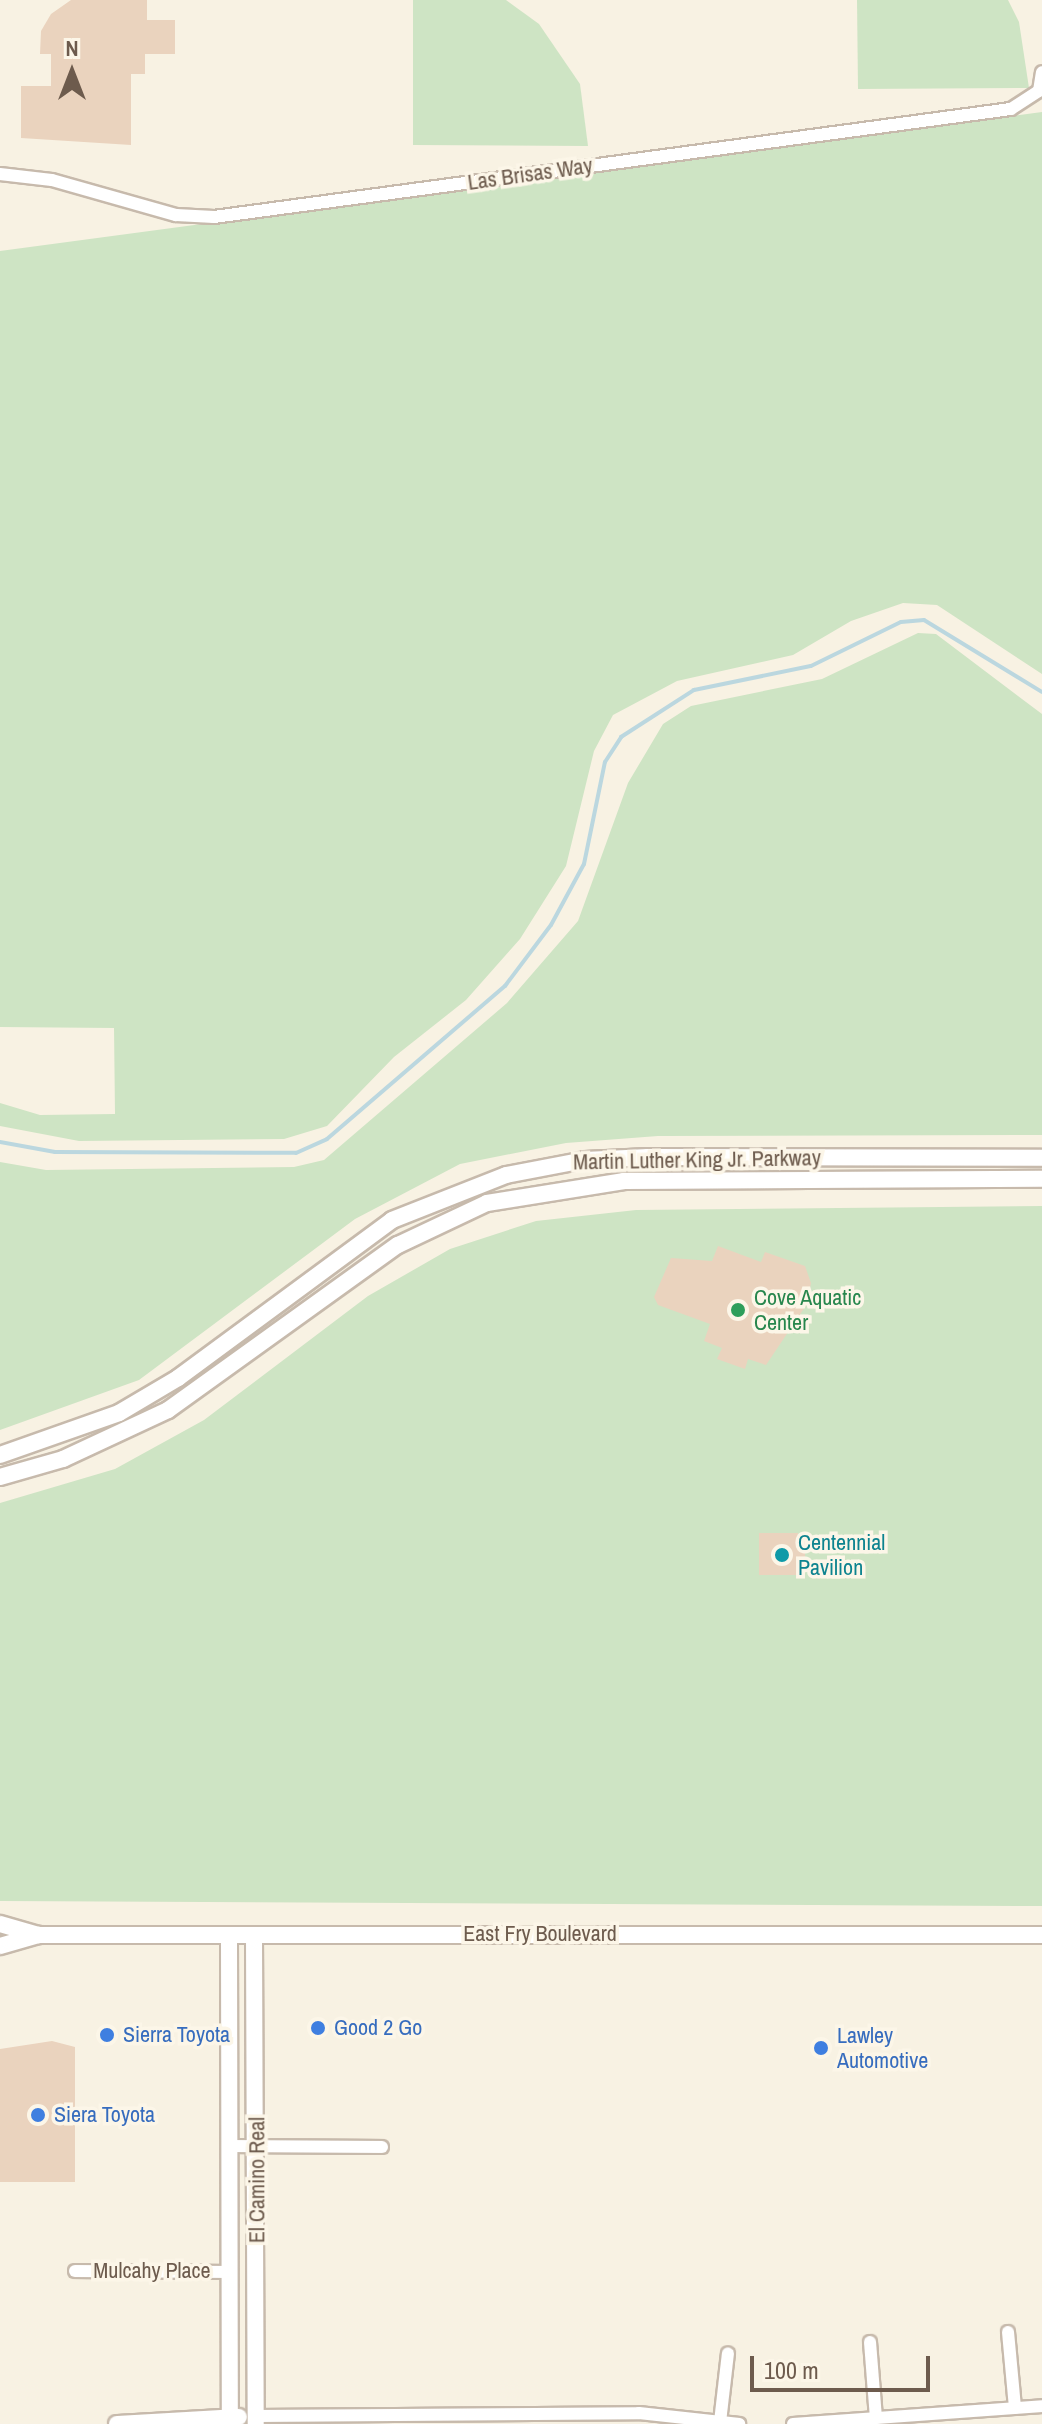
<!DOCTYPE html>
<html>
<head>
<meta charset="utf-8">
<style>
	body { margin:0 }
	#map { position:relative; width:1042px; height:2424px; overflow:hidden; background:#f8f2e3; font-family:"Archivo Narrow",sans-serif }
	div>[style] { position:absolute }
	.green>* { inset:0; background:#cee4c4 }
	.stream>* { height:4px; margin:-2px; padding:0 2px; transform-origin:2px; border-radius:2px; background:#bbd7df }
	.building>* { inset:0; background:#ead3be }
	.roads { filter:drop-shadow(2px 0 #c7baac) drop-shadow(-2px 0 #c7baac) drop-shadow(0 2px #c7baac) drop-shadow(0 -2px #c7baac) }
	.street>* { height:12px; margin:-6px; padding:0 6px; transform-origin:6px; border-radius:6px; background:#fff }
	.secondary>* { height:16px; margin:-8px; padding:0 8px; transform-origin:8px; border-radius:8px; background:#fff }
	.dots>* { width:22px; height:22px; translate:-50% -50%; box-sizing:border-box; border:4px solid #fcf6e8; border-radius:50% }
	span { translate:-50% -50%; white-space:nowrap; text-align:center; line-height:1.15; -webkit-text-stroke:7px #fcf6e8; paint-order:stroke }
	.street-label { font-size:22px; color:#6d5b4d }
	.leisure-label { font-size:22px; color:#27864d }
	.left { translate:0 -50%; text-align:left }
	.culture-label { font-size:22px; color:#0d838f }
	.shop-label { font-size:22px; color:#366cbe }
	.north { position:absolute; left:32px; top:32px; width:80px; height:80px; -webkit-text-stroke:6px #fcf6e8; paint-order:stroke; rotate:0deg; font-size:22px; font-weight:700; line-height:32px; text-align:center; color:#6d5b4d }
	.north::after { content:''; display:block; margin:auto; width:28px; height:36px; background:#6d5b4d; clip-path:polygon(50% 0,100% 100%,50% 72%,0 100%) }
	.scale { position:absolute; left:750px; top:2356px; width:180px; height:36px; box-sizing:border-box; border:4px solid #6d5b4d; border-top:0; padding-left:10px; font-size:24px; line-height:28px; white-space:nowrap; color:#6d5b4d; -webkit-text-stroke:6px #fcf6e8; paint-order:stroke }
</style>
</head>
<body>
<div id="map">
	<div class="green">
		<i style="clip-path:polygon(413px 0,506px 0,539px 24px,580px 84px,588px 146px,413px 145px)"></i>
		<i style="clip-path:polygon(857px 0,1008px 0,1019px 22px,1029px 88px,858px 89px)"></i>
		<i style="clip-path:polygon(1042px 112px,1042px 674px,937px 605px,903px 603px,851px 621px,793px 655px,677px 681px,613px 715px,594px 751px,566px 866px,520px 939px,466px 1000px,394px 1057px,327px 1126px,284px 1139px,79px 1141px,0 1126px,0 1103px,40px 1115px,115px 1114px,114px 1028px,0 1027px,0 251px)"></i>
		<i style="clip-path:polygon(918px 633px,936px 634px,1042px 714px,1042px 1135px,658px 1136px,566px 1143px,460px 1164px,355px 1219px,139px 1380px,0 1430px,0 1162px,46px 1170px,294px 1167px,324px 1160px,507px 1003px,578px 921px,628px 783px,663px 724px,691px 706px,822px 679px)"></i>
		<i style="clip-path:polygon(1042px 1206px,1042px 1906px,0 1901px,0 1503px,115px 1469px,204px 1420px,368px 1296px,450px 1249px,536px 1221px,636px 1210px)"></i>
	</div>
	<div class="stream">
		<i style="left:0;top:1142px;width:56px;rotate:10.3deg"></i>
		<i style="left:55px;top:1152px;width:241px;rotate:0.2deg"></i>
		<i style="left:296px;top:1153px;width:34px;rotate:-24deg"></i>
		<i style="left:327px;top:1139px;width:235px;rotate:-40.7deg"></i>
		<i style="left:505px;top:986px;width:76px;rotate:-53deg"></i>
		<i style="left:551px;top:925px;width:69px;rotate:-61.6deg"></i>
		<i style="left:584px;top:864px;width:104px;rotate:-78.4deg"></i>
		<i style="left:605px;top:762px;width:30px;rotate:-57deg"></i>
		<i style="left:621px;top:737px;width:87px;rotate:-32.8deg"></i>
		<i style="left:694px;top:690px;width:119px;rotate:-11.6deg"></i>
		<i style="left:811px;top:666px;width:100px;rotate:-26.1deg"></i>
		<i style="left:901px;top:622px;width:23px;rotate:-5deg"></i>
		<i style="left:924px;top:620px;width:138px;rotate:31.4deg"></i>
	</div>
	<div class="building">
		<i style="clip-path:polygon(71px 0,147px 0,147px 20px,175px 20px,175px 54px,145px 54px,145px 74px,131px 74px,131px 145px,21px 138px,21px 86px,51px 86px,51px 54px,40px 54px,41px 31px,51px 14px)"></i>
		<i style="clip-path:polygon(718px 1246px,761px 1262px,765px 1252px,805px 1266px,811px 1283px,807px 1304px,766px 1365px,748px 1359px,745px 1369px,717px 1359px,722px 1348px,704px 1341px,710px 1324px,658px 1305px,654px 1297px,671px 1258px,712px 1261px)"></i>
		<i style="clip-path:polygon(759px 1533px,798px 1533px,798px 1541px,805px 1541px,805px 1569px,798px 1575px,759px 1575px)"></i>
		<i style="clip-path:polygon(52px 2041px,75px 2047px,75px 2182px,0 2182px,0 2049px)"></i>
	</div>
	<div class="roads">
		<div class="street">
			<i style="left:0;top:174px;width:52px;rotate:6.6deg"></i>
			<i style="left:52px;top:180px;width:129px;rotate:15.8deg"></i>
			<i style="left:176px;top:215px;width:38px;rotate:3deg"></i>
			<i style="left:214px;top:217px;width:804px;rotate:-7.72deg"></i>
			<i style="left:1011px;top:109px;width:33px;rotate:-33deg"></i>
			<i style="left:1039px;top:91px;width:19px;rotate:-81deg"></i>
			<i style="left:231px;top:2146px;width:151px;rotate:0.4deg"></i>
			<i style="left:75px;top:2271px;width:155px;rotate:0.4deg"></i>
			<i style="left:1008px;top:2332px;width:76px;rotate:84.7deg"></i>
			<i style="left:870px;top:2342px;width:76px;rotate:85.5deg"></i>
			<i style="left:256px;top:2416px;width:383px;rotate:-0.4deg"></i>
			<i style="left:639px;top:2413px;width:101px;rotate:6.3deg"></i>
			<i style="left:720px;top:2422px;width:69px;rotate:-83.4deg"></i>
			<i style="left:793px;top:2424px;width:250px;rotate:-4.1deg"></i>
		</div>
		<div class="secondary">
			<i style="left:0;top:1455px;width:126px;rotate:-19.4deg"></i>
			<i style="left:119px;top:1413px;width:69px;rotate:-30.7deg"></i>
			<i style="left:178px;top:1378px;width:266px;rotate:-36.4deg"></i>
			<i style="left:392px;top:1220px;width:123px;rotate:-21.5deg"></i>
			<i style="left:506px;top:1175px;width:80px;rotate:-10.8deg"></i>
			<i style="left:585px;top:1160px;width:63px;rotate:-2.7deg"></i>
			<i style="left:648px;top:1157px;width:394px;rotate:0.1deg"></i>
			<i style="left:0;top:1477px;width:66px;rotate:-15.9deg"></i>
			<i style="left:63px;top:1459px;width:116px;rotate:-25deg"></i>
			<i style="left:168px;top:1410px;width:283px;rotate:-35.7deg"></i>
			<i style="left:398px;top:1245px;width:98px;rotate:-25.3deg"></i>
			<i style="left:487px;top:1203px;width:139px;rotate:-9.1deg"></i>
			<i style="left:624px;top:1181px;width:418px;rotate:-0.3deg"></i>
			<i style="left:0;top:1924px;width:40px;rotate:16deg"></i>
			<i style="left:38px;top:1935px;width:1004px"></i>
			<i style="left:229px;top:1935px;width:489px;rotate:89.9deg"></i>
			<i style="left:254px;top:1935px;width:489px;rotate:89.8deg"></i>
			<i style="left:0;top:1946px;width:40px;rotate:-16deg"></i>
			<i style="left:117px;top:2424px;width:122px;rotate:-3.3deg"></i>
		</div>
	</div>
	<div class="dots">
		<i style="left:738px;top:1310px;background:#2e9e5b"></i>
		<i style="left:782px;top:1555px;background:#0f9aa8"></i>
		<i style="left:318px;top:2028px;background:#3f7fe0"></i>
		<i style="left:107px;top:2035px;background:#3f7fe0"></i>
		<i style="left:821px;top:2048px;background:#3f7fe0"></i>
		<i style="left:38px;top:2115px;background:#3f7fe0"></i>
	</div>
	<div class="street-label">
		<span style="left:530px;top:174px;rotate:-8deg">Las Brisas Way</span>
		<span style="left:697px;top:1160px;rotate:-1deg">Martin Luther King Jr. Parkway</span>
		<span style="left:540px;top:1934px">East Fry Boulevard</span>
		<span style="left:257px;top:2180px;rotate:-90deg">El Camino Real</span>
		<span style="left:152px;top:2271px">Mulcahy Place</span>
	</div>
	<div class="leisure-label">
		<span class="left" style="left:754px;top:1310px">Cove Aquatic<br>Center</span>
	</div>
	<div class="culture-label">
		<span class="left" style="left:798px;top:1555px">Centennial<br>Pavilion</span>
	</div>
	<div class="shop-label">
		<span class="left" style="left:334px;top:2028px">Good 2 Go</span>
		<span class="left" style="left:123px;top:2035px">Sierra Toyota</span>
		<span class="left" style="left:837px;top:2048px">Lawley<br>Automotive</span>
		<span class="left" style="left:54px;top:2115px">Siera Toyota</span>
	</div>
	<div class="north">N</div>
	<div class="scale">100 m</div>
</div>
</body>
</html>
